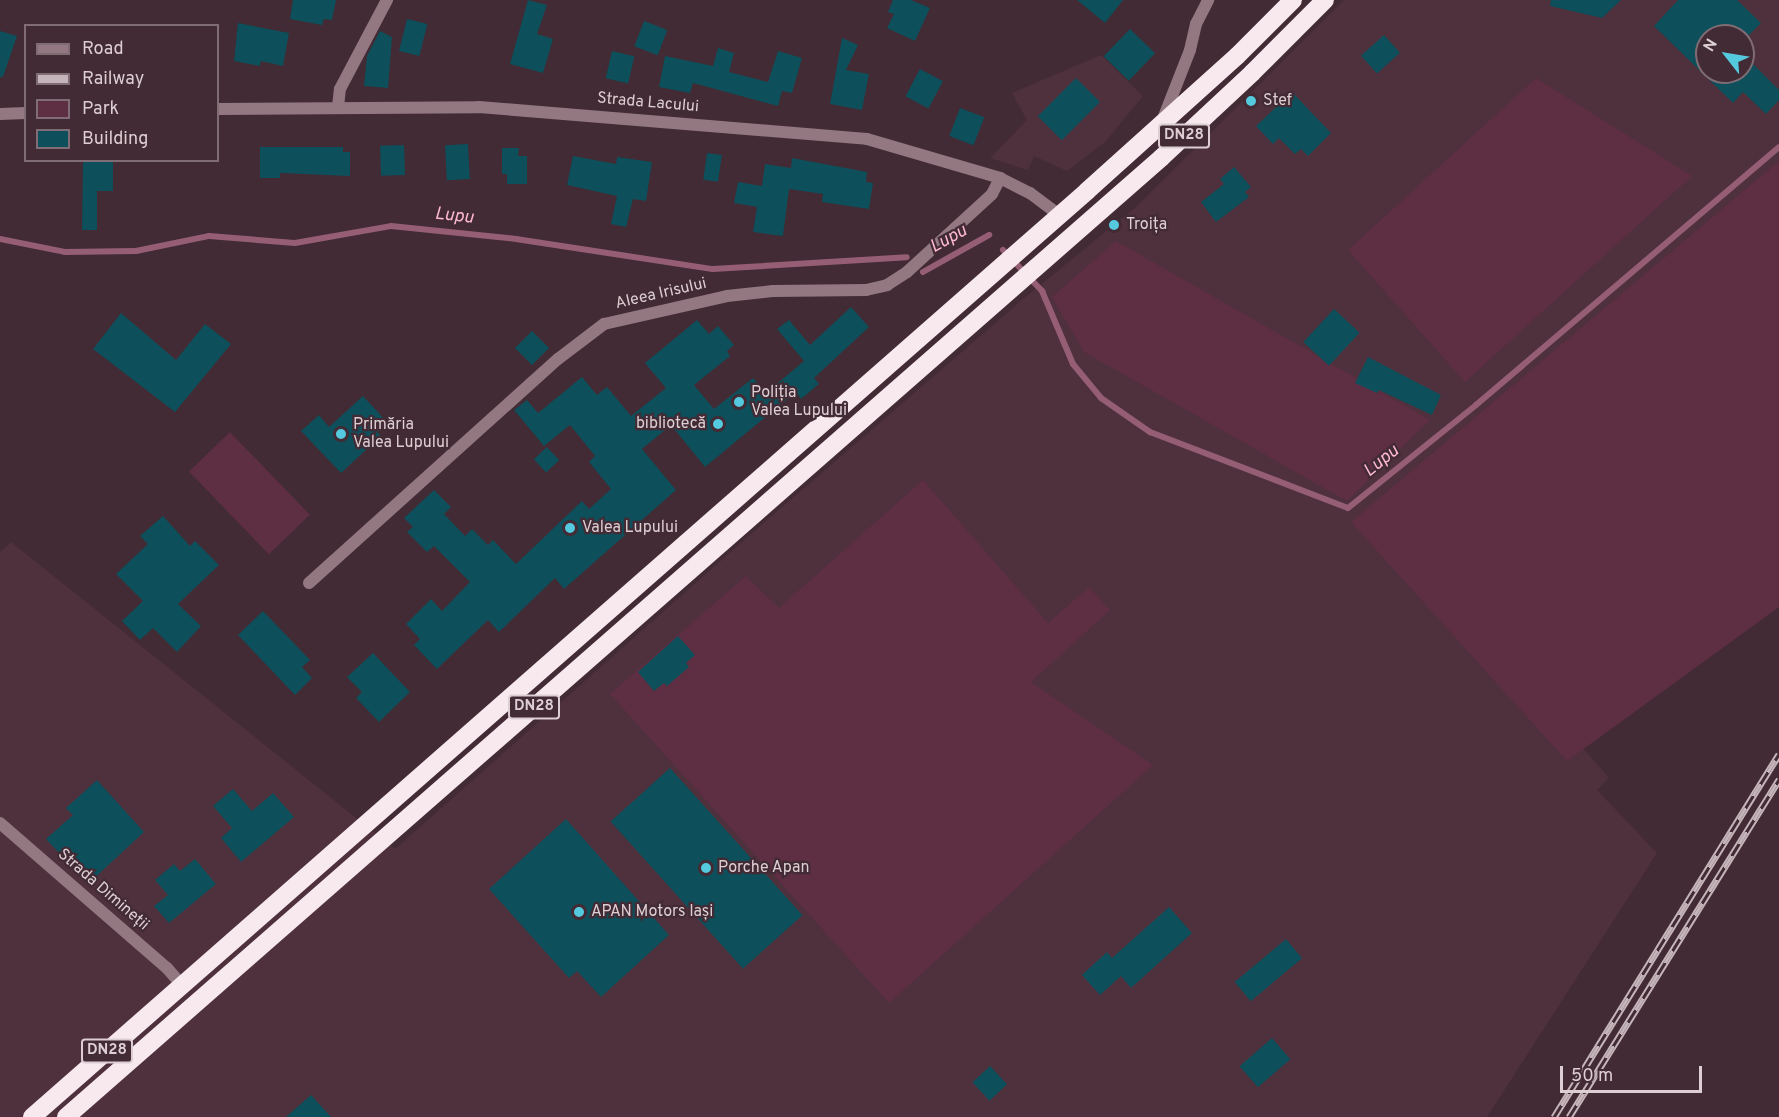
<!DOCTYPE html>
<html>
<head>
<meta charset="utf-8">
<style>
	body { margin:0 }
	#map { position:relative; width:1779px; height:1117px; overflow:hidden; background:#422b34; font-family:Overpass,sans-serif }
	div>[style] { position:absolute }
	.built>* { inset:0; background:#4f313d }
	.green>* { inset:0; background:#5e2e42; transform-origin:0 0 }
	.stream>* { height:6px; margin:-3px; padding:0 3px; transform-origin:3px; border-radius:3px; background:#965e74 }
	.building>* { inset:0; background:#0d4f5a; transform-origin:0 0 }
	.street>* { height:12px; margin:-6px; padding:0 6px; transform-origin:6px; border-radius:6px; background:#937882 }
	.highway>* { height:18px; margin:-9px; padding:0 9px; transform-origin:9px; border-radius:9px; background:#f7e9ee }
	.rail>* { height:7px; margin-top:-3.5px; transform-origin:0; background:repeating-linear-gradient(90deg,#422b34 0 14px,#c5b5bb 0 28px); box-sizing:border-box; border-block:2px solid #c5b5bb }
	.dots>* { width:16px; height:16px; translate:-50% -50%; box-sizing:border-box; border:3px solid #422b34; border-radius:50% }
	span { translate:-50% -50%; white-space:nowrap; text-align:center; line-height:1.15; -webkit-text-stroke:4.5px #422b34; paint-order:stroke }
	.shield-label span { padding:2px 4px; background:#422b34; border:2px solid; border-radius:4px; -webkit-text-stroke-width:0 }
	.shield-label { font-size:15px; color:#ddced3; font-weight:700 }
	.poi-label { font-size:16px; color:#ddced3 }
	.left { translate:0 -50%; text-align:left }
	.right { translate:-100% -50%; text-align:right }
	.street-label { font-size:16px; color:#ddced3 }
	.water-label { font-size:18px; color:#feb8d3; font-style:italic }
	.legend { position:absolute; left:24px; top:24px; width:195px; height:138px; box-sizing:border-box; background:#422b34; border:2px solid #806c74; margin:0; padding:8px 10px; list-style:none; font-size:18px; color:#ddced3 }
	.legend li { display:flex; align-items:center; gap:12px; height:30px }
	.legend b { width:30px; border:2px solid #806c74 }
	.north { position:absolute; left:1695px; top:24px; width:60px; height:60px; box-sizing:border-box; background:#422b34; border:2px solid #806c74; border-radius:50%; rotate:301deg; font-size:16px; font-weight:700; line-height:24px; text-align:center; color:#ddced3 }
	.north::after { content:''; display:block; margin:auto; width:21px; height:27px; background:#55cadf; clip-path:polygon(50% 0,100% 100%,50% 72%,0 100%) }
	.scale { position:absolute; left:1560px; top:1066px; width:142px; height:27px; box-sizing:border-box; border:3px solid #ddced3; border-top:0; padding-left:8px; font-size:18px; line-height:21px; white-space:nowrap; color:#ddced3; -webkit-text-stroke:4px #422b34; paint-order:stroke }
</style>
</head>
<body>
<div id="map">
	<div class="built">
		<i style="clip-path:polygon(evenodd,1344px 0,1779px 0,1779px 161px,1692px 236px,1567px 761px,1583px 748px,1609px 778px,1597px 790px,1657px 853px,1487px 1117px,0 1117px,0 552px,11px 542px,395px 849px,751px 534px,1022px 300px,1137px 206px,1344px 0,1707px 36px,1743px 36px,1743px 72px,1707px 72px,1707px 36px)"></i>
		<i style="clip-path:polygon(1101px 55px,1143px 96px,1105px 142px,1067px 171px,1034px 156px,1028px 170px,990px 158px,1027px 120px,1012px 93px)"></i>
	</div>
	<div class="green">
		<i style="clip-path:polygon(1536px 78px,1692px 176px,1465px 382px,1348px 250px)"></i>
		<i style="clip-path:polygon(1779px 161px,1779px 607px,1567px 761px,1351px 522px)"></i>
		<i style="clip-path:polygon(1116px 241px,1430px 420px,1347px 501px,1084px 352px,1052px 297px)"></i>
		<i style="left:230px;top:432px;width:115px;height:57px;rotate:46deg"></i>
		<i style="clip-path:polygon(923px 480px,1048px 623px,1089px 587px,1110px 610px,1031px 682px,1153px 765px,889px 1003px,610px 694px,746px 576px,779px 608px)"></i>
	</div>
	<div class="stream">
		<i style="left:0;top:239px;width:66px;rotate:11.3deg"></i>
		<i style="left:65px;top:252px;width:71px;rotate:-0.8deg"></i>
		<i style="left:136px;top:251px;width:75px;rotate:-11.6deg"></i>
		<i style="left:209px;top:236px;width:86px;rotate:4.7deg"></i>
		<i style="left:295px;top:243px;width:97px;rotate:-10deg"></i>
		<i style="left:391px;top:226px;width:126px;rotate:5.9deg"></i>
		<i style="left:516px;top:239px;width:199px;rotate:8.7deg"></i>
		<i style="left:713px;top:269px;width:194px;rotate:-3.5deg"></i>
		<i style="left:1003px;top:250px;width:57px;rotate:46.4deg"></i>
		<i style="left:1042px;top:291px;width:79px;rotate:67deg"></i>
		<i style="left:1073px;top:364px;width:44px;rotate:50.5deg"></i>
		<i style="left:1101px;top:398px;width:60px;rotate:34.8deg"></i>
		<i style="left:1150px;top:432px;width:212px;rotate:21deg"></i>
		<i style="left:1348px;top:508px;width:164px;rotate:-38.8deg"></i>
		<i style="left:1476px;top:405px;width:398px;rotate:-40.4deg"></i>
		<i style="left:923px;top:272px;width:76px;rotate:-29.3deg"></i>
	</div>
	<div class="building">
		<i style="clip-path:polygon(293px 0,336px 0,332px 20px,324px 19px,322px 25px,290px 19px)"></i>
		<i style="clip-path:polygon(528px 0,547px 5px,537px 34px,553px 39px,543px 73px,510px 64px)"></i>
		<i style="clip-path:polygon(893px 0,911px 0,930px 8px,915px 41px,887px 28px,894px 14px,888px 12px)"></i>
		<i style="clip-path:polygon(1077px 0,1123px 0,1105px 23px)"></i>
		<i style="clip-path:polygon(1551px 0,1621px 0,1602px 18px,1550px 6px)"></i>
		<i style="clip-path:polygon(1678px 0,1737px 0,1761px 23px,1748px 36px,1707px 36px,1707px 72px,1743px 72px,1743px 54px,1779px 90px,1779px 100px,1766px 114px,1743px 92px,1733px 103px,1654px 26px)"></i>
		<i style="left:407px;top:19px;width:21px;height:33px;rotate:14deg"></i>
		<i style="left:644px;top:21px;width:25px;height:27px;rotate:21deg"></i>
		<i style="clip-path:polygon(238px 23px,289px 33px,283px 66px,261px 61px,260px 66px,234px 61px)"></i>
		<i style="left:1130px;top:29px;width:35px;height:38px;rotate:44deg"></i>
		<i style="clip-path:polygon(0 31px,17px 36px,3px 77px,0 77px)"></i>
		<i style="clip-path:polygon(380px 31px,392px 37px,388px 88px,364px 86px,367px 56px)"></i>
		<i style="left:1384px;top:35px;width:24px;height:31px;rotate:48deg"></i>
		<i style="clip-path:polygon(842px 38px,858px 45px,846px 70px,869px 74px,862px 110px,830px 104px)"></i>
		<i style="clip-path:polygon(718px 48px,734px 53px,729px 72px,768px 82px,778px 51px,802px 58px,792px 93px,782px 91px,778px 106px,693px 83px,690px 93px,659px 87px,665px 56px,713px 66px)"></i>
		<i style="left:612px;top:51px;width:23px;height:28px;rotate:13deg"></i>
		<i style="left:920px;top:69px;width:26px;height:31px;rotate:28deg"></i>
		<i style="left:1076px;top:78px;width:34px;height:54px;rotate:45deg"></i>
		<i style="clip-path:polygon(1292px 92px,1331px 133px,1308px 156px,1301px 149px,1295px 154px,1279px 138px,1273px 144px,1256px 126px)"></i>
		<i style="left:960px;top:108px;width:26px;height:30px;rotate:21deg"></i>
		<i style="left:468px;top:144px;width:35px;height:23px;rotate:87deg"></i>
		<i style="left:404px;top:145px;width:30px;height:24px;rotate:88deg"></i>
		<i style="clip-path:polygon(260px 147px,343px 147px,343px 152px,350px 152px,350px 176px,280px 173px,280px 178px,260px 178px)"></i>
		<i style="clip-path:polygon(502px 148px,519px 148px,518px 156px,527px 156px,527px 184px,507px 184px,507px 174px,502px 174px)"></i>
		<i style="left:707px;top:153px;width:15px;height:27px;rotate:8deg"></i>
		<i style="clip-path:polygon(573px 156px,616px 164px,617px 157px,652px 162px,646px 201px,633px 199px,626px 227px,611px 224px,617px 196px,567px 185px)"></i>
		<i style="clip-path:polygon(792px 158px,867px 172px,866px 182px,873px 183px,869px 209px,822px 202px,823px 194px,789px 189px,783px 236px,753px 232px,757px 207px,734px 203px,738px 182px,762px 186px,765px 164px,791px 168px)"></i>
		<i style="clip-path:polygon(83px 160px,113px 160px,113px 191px,97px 191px,97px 230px,82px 230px)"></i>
		<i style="clip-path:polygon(1234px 167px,1251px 187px,1245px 192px,1249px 197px,1216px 222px,1201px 202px,1224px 184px,1220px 179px)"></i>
		<i style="clip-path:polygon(851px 307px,869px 327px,814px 378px,819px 384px,801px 399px,796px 392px,705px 467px,671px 425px,642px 449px,676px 490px,564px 589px,555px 578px,499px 632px,488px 620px,437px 669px,414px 645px,420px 639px,406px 624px,431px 599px,442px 611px,470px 582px,434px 546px,427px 552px,407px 532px,413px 527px,404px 518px,434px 490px,451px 507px,444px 514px,465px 536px,472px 529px,488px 545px,493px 540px,516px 564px,582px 501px,589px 509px,611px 489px,589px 462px,595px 456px,570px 425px,544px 446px,514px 410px,527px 400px,538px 413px,582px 377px,597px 395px,607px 387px,631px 416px,666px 388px,645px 363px,697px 320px,709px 334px,718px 326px,734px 345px,727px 351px,730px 356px,694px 385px,714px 409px,753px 378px,766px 393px,804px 361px,777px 329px,789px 320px,810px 345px)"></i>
		<i style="left:1334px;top:309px;width:35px;height:45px;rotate:43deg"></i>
		<i style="clip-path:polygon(121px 313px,176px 360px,205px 324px,231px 344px,175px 412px,93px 349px)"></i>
		<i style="left:532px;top:331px;width:24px;height:24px;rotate:45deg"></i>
		<i style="clip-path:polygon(1368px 357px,1441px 395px,1432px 415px,1379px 390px,1377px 393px,1355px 383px)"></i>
		<i style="clip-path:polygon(363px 396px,387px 422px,377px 432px,381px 436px,341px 473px,301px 431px,319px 415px,329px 427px)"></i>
		<i style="left:547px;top:447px;width:18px;height:18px;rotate:47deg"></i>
		<i style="clip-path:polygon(163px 516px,190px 546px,195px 541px,219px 565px,178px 604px,201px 626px,177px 652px,153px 628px,140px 640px,122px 621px,143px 601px,116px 574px,148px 544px,140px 536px)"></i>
		<i style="clip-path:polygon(263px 611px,310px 660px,302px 667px,312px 678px,295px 695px,238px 635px)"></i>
		<i style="clip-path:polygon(678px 636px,695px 655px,686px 663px,689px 667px,667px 686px,664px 683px,654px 691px,638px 672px)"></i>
		<i style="clip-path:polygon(373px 653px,410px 692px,379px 722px,356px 698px,362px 692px,347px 677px)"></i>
		<i style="left:670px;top:768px;width:198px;height:80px;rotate:48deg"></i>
		<i style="clip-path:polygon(97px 780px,144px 832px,88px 884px,46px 839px,73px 815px,66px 808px)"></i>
		<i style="clip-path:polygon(233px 789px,252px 811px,273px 793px,294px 817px,241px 862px,221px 838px,232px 828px,213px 806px)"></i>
		<i style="clip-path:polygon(566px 819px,669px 935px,601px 997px,577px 971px,569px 978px,489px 889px)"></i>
		<i style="clip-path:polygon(195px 859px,216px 884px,169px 923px,154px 906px,168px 895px,155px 880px,174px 864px,180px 871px)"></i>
		<i style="clip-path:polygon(1169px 907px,1192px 933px,1131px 988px,1121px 976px,1100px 995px,1082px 975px,1107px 952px,1112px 958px)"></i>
		<i style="left:1286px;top:939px;width:25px;height:67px;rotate:50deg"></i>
		<i style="left:1272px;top:1038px;width:28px;height:43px;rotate:49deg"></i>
		<i style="left:990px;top:1066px;width:25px;height:24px;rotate:47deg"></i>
		<i style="clip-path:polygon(311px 1095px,331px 1117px,286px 1117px)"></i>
	</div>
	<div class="street">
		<i style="left:338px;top:107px;width:18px;rotate:-84deg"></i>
		<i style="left:340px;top:89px;width:101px;rotate:-62.2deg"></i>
		<i style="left:218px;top:109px;width:261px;rotate:-0.4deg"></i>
		<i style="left:479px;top:107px;width:389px;rotate:4.7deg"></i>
		<i style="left:867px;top:139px;width:139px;rotate:16.3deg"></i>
		<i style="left:1000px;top:178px;width:34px;rotate:27deg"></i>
		<i style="left:1030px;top:193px;width:36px;rotate:37deg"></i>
		<i style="left:0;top:114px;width:26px;rotate:-2deg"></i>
		<i style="left:1163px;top:119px;width:74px;rotate:-68.6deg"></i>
		<i style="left:1190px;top:50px;width:27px;rotate:-77deg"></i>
		<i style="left:1196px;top:24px;width:27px;rotate:-63deg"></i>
		<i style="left:309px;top:583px;width:335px;rotate:-42deg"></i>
		<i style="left:558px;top:359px;width:58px;rotate:-37.3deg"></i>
		<i style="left:604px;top:324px;width:126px;rotate:-12.8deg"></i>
		<i style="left:727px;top:296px;width:46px;rotate:-6.2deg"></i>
		<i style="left:773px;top:291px;width:93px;rotate:-0.6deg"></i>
		<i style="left:866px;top:290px;width:22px;rotate:-13deg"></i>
		<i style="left:887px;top:285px;width:24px;rotate:-33deg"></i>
		<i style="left:907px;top:272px;width:115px;rotate:-42.5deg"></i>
		<i style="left:992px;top:194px;width:18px;rotate:-63deg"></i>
		<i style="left:0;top:823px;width:221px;rotate:41deg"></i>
		<i style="left:167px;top:968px;width:23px;rotate:49deg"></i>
	</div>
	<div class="highway">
		<i style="left:32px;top:1117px;width:1404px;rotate:-41.27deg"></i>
		<i style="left:1087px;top:191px;width:202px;rotate:-42deg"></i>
		<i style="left:1237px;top:56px;width:79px;rotate:-45deg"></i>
		<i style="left:66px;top:1117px;width:1456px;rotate:-41.21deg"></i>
		<i style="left:1161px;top:158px;width:125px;rotate:-43deg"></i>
		<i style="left:1252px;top:73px;width:103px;rotate:-45deg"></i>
	</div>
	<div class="rail">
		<i style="left:1554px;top:1117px;width:427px;rotate:-58.2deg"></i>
		<i style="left:1569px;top:1117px;width:398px;rotate:-58.1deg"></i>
	</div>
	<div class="dots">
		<i style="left:1251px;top:101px;background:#55cadf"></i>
		<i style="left:1114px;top:225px;background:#55cadf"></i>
		<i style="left:739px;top:402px;background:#55cadf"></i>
		<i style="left:718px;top:424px;background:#55cadf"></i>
		<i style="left:341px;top:434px;background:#55cadf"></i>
		<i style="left:570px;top:528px;background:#55cadf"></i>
		<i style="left:706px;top:868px;background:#55cadf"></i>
		<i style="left:579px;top:912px;background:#55cadf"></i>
	</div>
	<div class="shield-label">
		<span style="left:1184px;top:136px">DN28</span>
		<span style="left:534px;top:707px">DN28</span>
		<span style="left:107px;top:1051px">DN28</span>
	</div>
	<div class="poi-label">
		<span class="left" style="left:1263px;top:101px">Stef</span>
		<span class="left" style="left:1126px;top:225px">Troița</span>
		<span class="left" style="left:751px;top:402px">Poliția<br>Valea Lupului</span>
		<span class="right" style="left:706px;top:424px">bibliotecă</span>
		<span class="left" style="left:353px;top:434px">Primăria<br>Valea Lupului</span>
		<span class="left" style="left:582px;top:528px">Valea Lupului</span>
		<span class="left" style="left:718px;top:868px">Porche Apan</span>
		<span class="left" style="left:591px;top:912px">APAN Motors Iași</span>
	</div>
	<div class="street-label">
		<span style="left:648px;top:103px;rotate:5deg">Strada Lacului</span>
		<span style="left:661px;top:294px;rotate:-13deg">Aleea Irisului</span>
		<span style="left:103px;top:890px;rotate:41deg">Strada Dimineții</span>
	</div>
	<div class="water-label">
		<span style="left:454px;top:217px;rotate:6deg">Lupu</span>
		<span style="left:949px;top:240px;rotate:-29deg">Lupu</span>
		<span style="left:1382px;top:462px;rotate:-39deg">Lupu</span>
	</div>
	<ul class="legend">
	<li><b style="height:8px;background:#937882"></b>Road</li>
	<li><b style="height:8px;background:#c5b5bb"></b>Railway</li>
	<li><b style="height:16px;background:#5e2e42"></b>Park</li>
	<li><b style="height:16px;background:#0d4f5a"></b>Building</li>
	</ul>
	<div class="north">N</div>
	<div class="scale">50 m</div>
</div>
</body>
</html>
